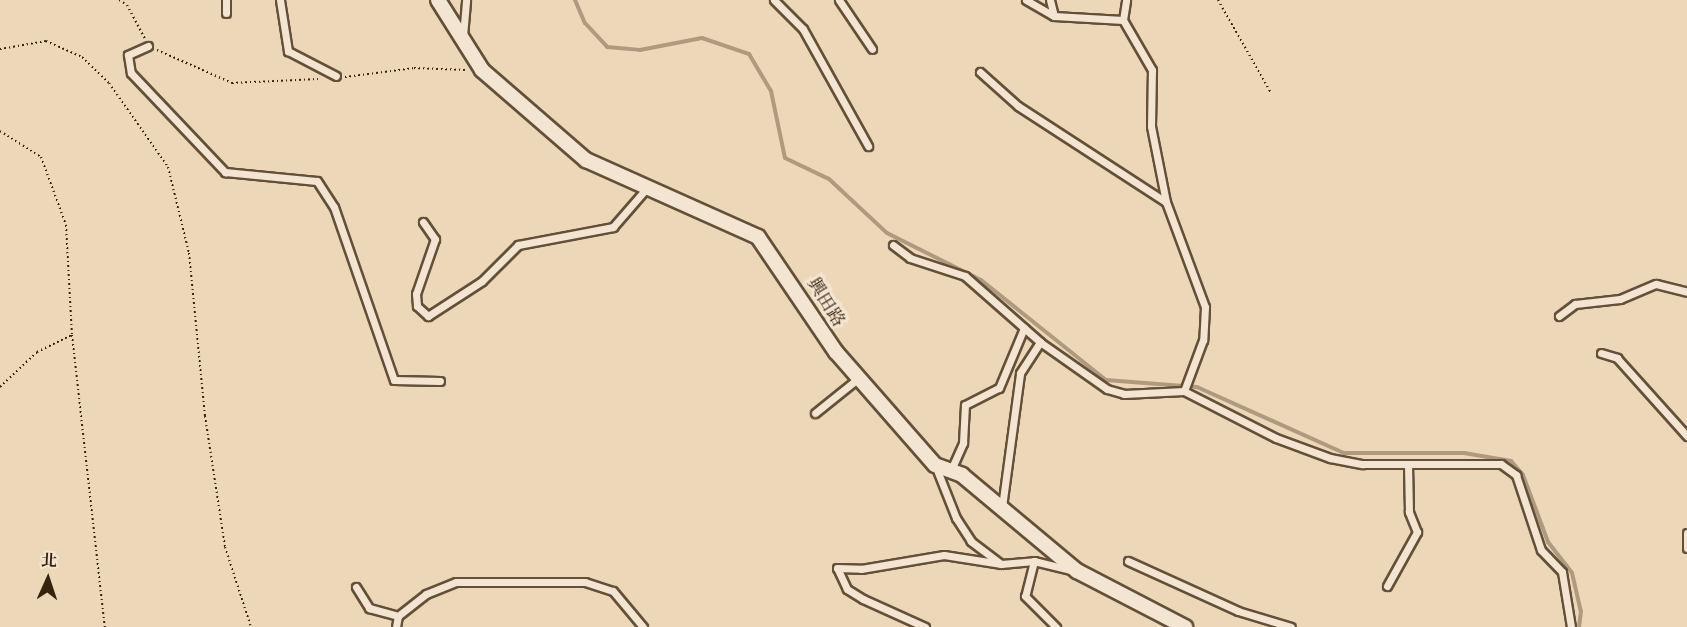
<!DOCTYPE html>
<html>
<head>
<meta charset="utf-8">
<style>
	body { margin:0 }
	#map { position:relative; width:1687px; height:627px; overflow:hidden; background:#edd7b9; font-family:"IM FELL Great Primer","Noto Serif TC",serif }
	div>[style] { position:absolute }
	.stream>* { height:4px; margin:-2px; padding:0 2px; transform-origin:2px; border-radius:2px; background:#af9a7f }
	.path>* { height:2px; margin-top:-1px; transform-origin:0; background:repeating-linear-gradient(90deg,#36230d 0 1.5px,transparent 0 4.5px) }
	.roads { filter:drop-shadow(2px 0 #645038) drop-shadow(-2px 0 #645038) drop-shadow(0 2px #645038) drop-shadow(0 -2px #645038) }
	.service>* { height:7px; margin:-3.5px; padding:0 3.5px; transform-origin:3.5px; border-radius:3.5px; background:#f3e5d2 }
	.minor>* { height:14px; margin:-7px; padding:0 7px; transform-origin:7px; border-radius:7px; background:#f3e5d2 }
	span { translate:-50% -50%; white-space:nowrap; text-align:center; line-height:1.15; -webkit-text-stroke:6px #f3e5d2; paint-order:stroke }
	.street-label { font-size:18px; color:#36230d }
	.north { position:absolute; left:18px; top:549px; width:60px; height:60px; -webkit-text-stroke:4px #f3e5d2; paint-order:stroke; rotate:3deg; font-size:16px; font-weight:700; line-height:24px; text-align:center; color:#36230d }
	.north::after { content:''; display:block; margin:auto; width:21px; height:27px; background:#36230d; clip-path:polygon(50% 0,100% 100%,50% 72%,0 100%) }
</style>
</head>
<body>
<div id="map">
	<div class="stream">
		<i style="left:575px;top:0;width:25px;rotate:67deg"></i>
		<i style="left:585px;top:23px;width:33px;rotate:47deg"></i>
		<i style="left:607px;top:47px;width:33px;rotate:5deg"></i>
		<i style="left:640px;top:50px;width:63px;rotate:-11deg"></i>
		<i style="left:702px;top:38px;width:50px;rotate:18.8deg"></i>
		<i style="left:749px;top:54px;width:43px;rotate:59.3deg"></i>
		<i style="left:771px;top:91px;width:68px;rotate:78.2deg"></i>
		<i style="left:785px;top:158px;width:49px;rotate:25.5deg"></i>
		<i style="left:829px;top:179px;width:79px;rotate:43deg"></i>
		<i style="left:887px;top:233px;width:105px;rotate:26.6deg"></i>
		<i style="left:981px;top:280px;width:160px;rotate:38.7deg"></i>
		<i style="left:1106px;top:380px;width:91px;rotate:4.4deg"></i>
		<i style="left:1197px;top:387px;width:161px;rotate:24.2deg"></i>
		<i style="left:1344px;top:453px;width:120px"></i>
		<i style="left:1464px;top:453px;width:48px;rotate:9.7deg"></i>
		<i style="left:1511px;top:461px;width:18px;rotate:49deg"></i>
		<i style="left:1523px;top:475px;width:72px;rotate:69.5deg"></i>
		<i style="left:1548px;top:542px;width:39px;rotate:52deg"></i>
		<i style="left:1572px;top:573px;width:39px;rotate:77deg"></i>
		<i style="left:1581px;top:611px;width:16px;rotate:97deg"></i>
	</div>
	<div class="path">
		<i style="left:119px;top:0;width:9px;rotate:32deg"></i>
		<i style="left:127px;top:5px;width:38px;rotate:62deg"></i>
		<i style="left:1218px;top:0;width:107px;rotate:60.3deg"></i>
		<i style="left:0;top:49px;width:47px;rotate:-9.9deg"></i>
		<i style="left:46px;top:41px;width:39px;rotate:24deg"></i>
		<i style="left:82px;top:57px;width:37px;rotate:44deg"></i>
		<i style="left:109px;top:83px;width:103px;rotate:54.9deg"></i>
		<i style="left:168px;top:167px;width:89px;rotate:76.3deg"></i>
		<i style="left:189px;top:253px;width:164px;rotate:84.4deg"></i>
		<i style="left:205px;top:416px;width:133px;rotate:81.3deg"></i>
		<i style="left:225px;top:547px;width:84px;rotate:72deg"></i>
		<i style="left:157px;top:50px;width:82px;rotate:23.7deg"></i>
		<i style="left:232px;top:83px;width:86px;rotate:-2.7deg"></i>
		<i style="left:345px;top:77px;width:70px;rotate:-7.4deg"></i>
		<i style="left:414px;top:68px;width:53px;rotate:2.2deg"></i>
		<i style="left:0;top:131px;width:49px;rotate:32.4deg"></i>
		<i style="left:41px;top:157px;width:72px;rotate:69.8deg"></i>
		<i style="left:66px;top:225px;width:110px;rotate:86.9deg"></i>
		<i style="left:72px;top:335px;width:294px;rotate:83.6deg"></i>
		<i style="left:0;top:387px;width:51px;rotate:-43.4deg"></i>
		<i style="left:37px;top:352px;width:39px;rotate:-26deg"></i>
	</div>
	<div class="roads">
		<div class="service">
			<i style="left:226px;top:0;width:13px;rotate:90deg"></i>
			<i style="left:280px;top:0;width:52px;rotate:81.1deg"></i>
			<i style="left:288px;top:51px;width:54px;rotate:27.5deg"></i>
			<i style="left:774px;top:0;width:41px;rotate:45deg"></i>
			<i style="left:803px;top:29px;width:134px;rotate:60.9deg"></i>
			<i style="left:839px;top:0;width:59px;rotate:56deg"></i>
			<i style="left:1026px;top:0;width:32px;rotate:30deg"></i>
			<i style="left:1054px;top:16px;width:16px;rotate:-104deg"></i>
			<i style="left:1054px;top:16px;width:69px;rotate:3.3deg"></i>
			<i style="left:1123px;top:20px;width:20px;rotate:-81deg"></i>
			<i style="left:463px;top:36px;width:36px;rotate:-85deg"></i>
			<i style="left:148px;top:46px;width:22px;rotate:156deg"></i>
			<i style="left:128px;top:55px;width:18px;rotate:81deg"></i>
			<i style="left:131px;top:73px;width:137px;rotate:46.5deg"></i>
			<i style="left:225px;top:172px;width:92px;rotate:5.6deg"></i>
			<i style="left:317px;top:181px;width:31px;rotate:57deg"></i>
			<i style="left:334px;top:207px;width:183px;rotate:70.9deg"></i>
			<i style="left:394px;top:380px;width:46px;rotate:1.2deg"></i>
			<i style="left:980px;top:72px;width:51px;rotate:41.8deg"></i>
			<i style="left:1018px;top:106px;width:176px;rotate:33deg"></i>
			<i style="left:1166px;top:202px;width:77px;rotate:-101.2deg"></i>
			<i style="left:1151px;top:126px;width:56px;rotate:-89deg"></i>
			<i style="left:1152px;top:70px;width:58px;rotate:-120.1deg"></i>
			<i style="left:1166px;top:202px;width:112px;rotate:69.6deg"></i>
			<i style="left:1205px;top:307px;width:33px;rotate:93deg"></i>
			<i style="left:1203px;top:340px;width:54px;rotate:110.4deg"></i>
			<i style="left:423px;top:222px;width:21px;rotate:55deg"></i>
			<i style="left:435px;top:239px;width:58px;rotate:109.1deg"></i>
			<i style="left:416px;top:294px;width:12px;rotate:85deg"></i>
			<i style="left:417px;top:306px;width:15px;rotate:42deg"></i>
			<i style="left:428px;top:316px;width:64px;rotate:-32.9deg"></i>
			<i style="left:482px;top:281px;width:51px;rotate:-45deg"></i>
			<i style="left:518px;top:245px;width:97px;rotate:-10.7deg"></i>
			<i style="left:613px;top:227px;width:49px;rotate:-49.1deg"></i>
			<i style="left:893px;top:245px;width:21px;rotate:37deg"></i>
			<i style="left:910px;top:258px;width:58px;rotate:18.1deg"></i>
			<i style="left:965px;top:276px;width:100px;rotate:41.3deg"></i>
			<i style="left:1559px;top:316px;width:20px;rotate:-37deg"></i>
			<i style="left:1575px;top:304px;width:45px;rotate:-6.3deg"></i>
			<i style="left:1620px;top:299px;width:39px;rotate:-23deg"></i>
			<i style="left:1656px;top:284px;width:32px;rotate:14deg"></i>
			<i style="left:1601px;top:353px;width:17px;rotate:17deg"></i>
			<i style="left:1617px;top:358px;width:105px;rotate:48.1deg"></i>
			<i style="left:815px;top:413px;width:58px;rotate:-38.7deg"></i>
			<i style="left:951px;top:470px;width:30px;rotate:-66deg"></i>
			<i style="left:963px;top:443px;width:38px;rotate:-87deg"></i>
			<i style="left:965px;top:405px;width:38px;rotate:-27deg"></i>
			<i style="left:999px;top:388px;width:65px;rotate:-67.4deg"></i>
			<i style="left:1002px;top:507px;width:135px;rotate:-82.3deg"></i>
			<i style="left:1020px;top:373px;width:37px;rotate:-57deg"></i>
			<i style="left:1040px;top:342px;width:82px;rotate:35deg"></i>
			<i style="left:1107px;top:389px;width:18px;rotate:16deg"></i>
			<i style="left:1124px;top:394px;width:60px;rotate:-2.9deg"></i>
			<i style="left:1184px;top:391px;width:103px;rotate:27.1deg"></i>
			<i style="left:1276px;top:438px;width:58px;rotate:20.3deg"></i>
			<i style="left:1330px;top:458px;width:33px;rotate:11deg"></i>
			<i style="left:1362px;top:464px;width:139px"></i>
			<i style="left:1501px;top:464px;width:19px;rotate:36deg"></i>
			<i style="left:1516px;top:475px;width:79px;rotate:71.6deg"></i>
			<i style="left:1541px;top:550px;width:30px;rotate:46deg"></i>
			<i style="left:1562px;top:572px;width:56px;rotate:80.7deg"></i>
			<i style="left:1687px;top:533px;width:15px;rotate:90deg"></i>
			<i style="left:1034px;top:561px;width:36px;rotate:104deg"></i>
			<i style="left:1025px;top:596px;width:44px;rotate:45deg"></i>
			<i style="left:1128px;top:561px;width:121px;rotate:24.4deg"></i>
			<i style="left:1238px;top:611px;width:55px;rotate:16.8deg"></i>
			<i style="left:1001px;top:564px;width:33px;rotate:-5deg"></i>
			<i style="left:1034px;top:561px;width:36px;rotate:14deg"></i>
			<i style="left:1387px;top:586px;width:62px;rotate:-60.9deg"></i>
			<i style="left:1417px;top:532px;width:22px;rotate:-112deg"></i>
			<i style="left:1409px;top:512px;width:47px;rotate:-91.2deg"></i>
			<i style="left:356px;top:587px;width:25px;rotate:58deg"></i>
			<i style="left:369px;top:608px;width:30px;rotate:15deg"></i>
			<i style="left:398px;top:616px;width:36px;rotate:-38deg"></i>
			<i style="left:426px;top:594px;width:32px;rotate:-22deg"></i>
			<i style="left:456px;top:582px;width:129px"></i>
			<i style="left:585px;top:582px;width:29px;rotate:18deg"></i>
			<i style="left:613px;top:591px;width:47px;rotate:50.2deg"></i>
			<i style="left:396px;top:627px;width:11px;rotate:-80deg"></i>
			<i style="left:925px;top:627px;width:68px;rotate:-155.7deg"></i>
			<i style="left:863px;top:599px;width:19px;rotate:-148deg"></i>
			<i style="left:847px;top:589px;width:23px;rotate:-115deg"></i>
			<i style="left:837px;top:568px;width:24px;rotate:2deg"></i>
			<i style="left:861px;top:569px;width:84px;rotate:-9.6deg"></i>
			<i style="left:944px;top:555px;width:58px;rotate:9deg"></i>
			<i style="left:1001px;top:564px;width:38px;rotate:-143deg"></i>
			<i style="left:971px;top:541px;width:27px;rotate:-123deg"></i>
			<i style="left:956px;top:518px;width:57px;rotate:-111.6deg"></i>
		</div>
		<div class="minor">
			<i style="left:438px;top:0;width:83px;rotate:57.8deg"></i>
			<i style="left:482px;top:70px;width:138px;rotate:40.9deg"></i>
			<i style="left:586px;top:160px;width:188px;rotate:24.1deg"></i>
			<i style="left:758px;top:237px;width:139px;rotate:55.9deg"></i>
			<i style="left:836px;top:352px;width:150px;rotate:48.8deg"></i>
			<i style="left:935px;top:465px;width:29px;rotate:20deg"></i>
			<i style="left:962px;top:475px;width:150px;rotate:39.9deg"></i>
			<i style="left:1077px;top:571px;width:122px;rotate:27.4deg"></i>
		</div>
	</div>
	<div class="street-label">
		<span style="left:826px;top:302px;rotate:58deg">興田路</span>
	</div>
	<div class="north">北</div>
</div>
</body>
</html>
